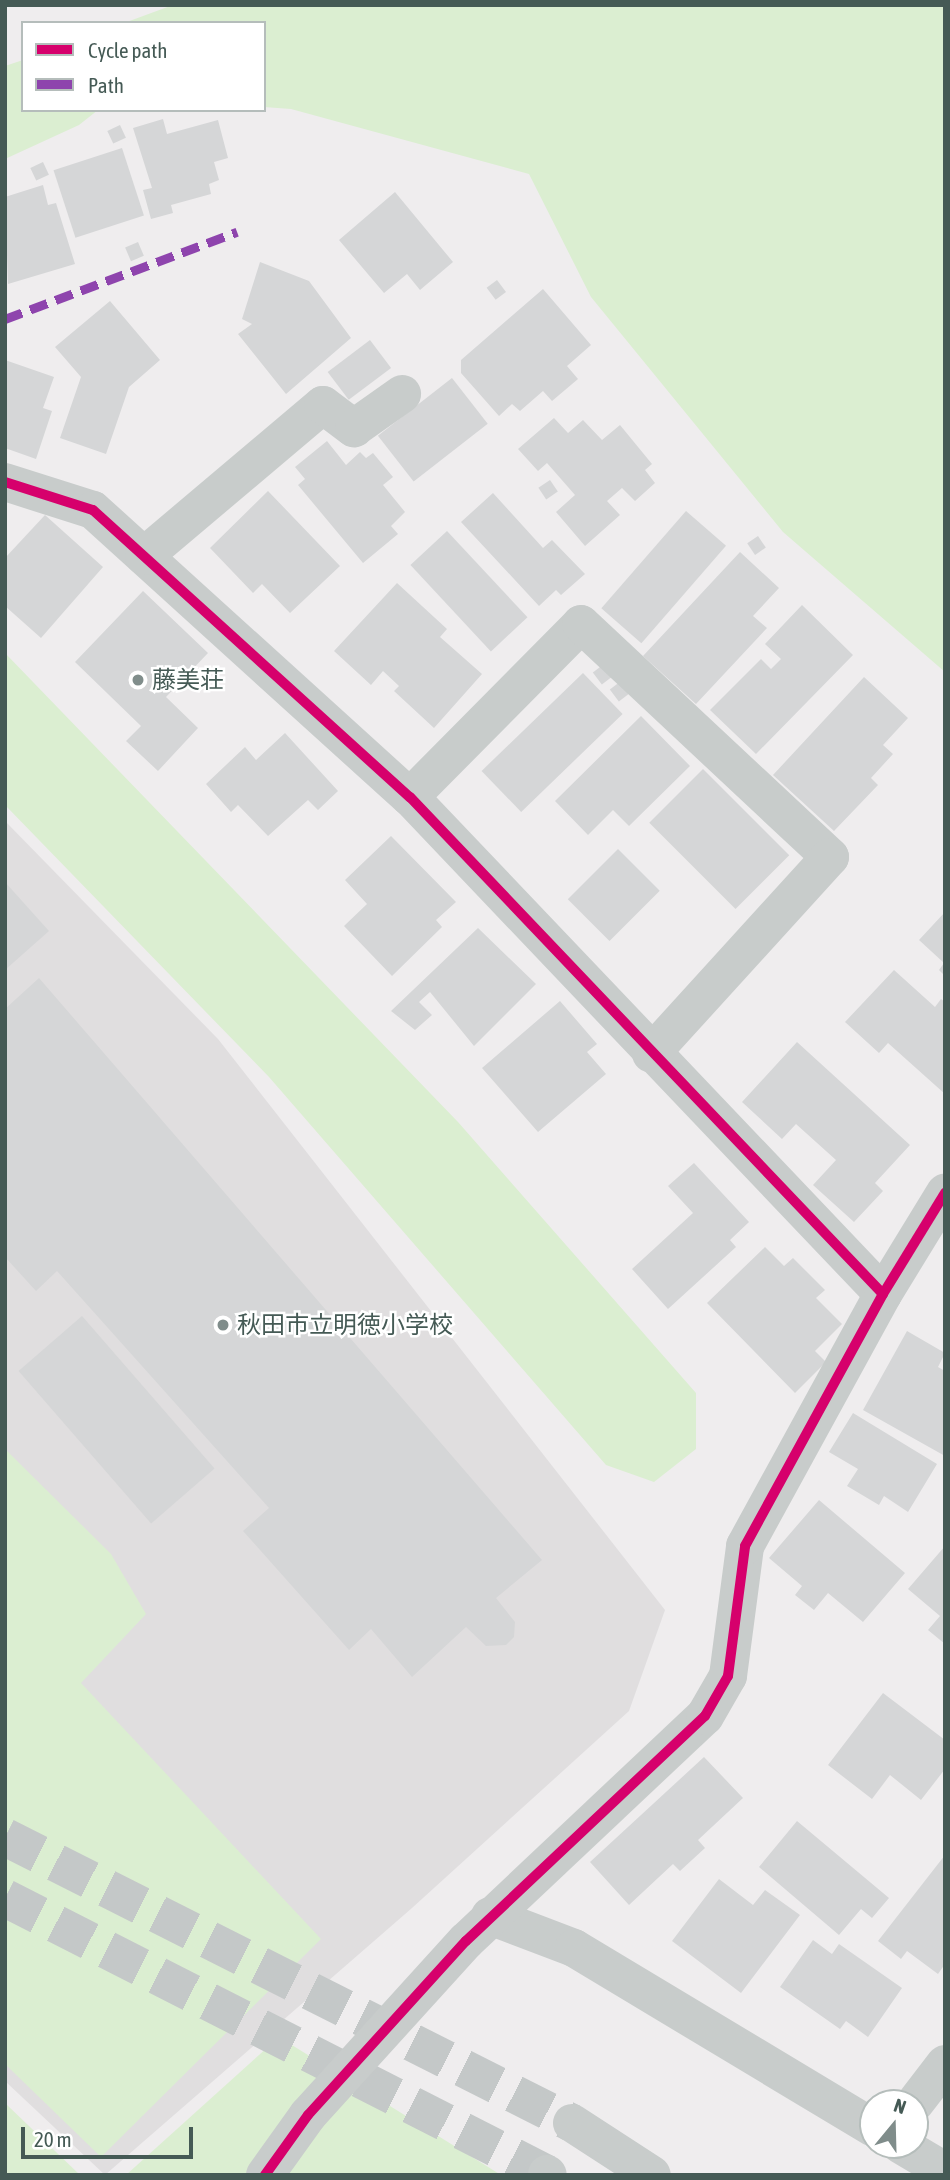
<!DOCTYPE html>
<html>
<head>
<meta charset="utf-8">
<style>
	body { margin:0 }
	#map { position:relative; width:950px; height:2180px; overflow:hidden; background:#efedee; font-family:"Asap Condensed","Noto Sans JP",sans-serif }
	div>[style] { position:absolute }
	.education>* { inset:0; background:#e0dedf }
	.green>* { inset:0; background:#dbeed1 }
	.building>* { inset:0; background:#d5d6d7; transform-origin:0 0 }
	.street-tunnel>* { height:38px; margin-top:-19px; transform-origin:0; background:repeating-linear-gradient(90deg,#c4c8c8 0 38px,transparent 0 57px) }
	.street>* { height:38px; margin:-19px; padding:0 19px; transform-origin:19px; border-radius:19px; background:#c8cccb }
	.quiet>* { height:9px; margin-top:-4.5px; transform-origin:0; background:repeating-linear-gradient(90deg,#8e44ad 0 18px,transparent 0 27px) }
	.cycleway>* { height:10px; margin:-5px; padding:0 5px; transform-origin:5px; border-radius:5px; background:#d6006c }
	.dots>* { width:19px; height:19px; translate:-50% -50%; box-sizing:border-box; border:4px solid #fff; border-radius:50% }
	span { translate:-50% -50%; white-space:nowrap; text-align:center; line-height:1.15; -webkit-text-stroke:5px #fff; paint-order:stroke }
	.poi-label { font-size:24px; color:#455a55 }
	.left { translate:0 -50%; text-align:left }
	.frame { position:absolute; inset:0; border:7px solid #455a55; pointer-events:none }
	.legend { position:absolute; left:21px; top:21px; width:245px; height:91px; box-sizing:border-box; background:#fff; border:2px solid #b5bdbb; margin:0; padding:9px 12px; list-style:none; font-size:21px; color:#455a55 }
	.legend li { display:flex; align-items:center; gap:14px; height:35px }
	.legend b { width:35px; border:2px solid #b5bdbb }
	.north { position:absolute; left:859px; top:2089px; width:70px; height:70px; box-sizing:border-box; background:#fff; border:2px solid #b5bdbb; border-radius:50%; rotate:19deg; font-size:19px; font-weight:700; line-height:28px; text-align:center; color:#455a55 }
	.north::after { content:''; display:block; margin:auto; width:24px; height:32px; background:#808d8b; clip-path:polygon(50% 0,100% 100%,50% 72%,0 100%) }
	.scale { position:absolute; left:21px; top:2127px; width:172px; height:32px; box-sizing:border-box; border:4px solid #455a55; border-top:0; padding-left:9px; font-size:21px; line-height:24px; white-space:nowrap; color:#455a55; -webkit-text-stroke:5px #fff; paint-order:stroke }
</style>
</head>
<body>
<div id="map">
	<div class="education">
		<i style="clip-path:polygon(5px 821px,218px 1039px,665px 1610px,629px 1711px,412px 1908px,105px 2175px,5px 2081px)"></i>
	</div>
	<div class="green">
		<i style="clip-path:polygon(173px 5px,945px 5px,945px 672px,783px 532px,591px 297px,529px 174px,291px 109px,264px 107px,264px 23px,124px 23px)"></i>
		<i style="clip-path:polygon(23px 60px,23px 110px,98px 110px,79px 125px,5px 159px,5px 66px)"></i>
		<i style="clip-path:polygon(5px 653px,458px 1122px,696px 1393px,696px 1449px,654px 1482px,606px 1465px,269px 1077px,5px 805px)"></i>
		<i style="clip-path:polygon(5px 1449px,111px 1554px,146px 1614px,81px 1683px,321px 1939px,101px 2157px,5px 2064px)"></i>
		<i style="clip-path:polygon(279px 2037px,501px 2175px,126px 2175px)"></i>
		<i style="clip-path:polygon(5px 2103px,80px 2175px,5px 2175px)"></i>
	</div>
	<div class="building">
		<i style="clip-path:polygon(163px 119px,167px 134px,218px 120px,228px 158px,214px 162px,219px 180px,209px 184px,211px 194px,171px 205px,173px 213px,151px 219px,143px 190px,152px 188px,133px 128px)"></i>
		<i style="left:120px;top:125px;width:14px;height:14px;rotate:65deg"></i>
		<i style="left:122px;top:148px;width:71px;height:72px;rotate:72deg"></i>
		<i style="left:43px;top:162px;width:14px;height:14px;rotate:65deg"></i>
		<i style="clip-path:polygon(43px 185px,48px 205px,56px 203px,75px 264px,8px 284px,5px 197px)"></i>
		<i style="clip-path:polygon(395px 192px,453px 262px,420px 290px,407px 274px,384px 293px,339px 240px)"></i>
		<i style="left:138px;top:242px;width:15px;height:14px;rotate:67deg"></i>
		<i style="clip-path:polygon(260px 262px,309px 281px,351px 338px,286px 394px,238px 334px,252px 324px,242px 319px)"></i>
		<i style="left:497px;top:280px;width:15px;height:13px;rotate:53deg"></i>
		<i style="clip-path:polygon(543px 289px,591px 345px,567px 366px,578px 379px,552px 401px,543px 391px,520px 411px,512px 404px,499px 416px,461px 373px,461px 360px)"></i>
		<i style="clip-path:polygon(110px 301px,160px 360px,129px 387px,106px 454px,60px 438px,81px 377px,55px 347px)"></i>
		<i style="left:370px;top:340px;width:35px;height:53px;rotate:53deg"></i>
		<i style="clip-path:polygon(5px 360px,54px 377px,43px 408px,52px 411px,36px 459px,5px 448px)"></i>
		<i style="left:452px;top:378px;width:58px;height:94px;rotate:52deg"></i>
		<i style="clip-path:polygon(554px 418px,568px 433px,583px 420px,602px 440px,620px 425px,652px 464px,645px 470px,655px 483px,635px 501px,622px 488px,607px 501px,620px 515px,585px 546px,556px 512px,575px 495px,547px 463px,538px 471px,518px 449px)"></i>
		<i style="clip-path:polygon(327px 441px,346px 465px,360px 452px,366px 458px,373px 453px,393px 477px,383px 485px,405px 512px,391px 526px,398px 534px,363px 563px,298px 485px,305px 479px,295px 467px)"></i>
		<i style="left:550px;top:480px;width:14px;height:14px;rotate:56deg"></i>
		<i style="clip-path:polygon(268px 491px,340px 566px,290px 613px,262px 584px,253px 593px,210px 548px)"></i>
		<i style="clip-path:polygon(493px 493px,543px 548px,552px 540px,585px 574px,561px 595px,556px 590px,539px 606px,461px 522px)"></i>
		<i style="left:686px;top:511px;width:53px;height:129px;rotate:41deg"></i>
		<i style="clip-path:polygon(45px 515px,103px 567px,41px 638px,5px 606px,5px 558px)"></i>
		<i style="left:447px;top:531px;width:118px;height:50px;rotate:47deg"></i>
		<i style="left:758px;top:536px;width:14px;height:13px;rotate:56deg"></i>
		<i style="clip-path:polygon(740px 552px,779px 588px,753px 616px,767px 628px,696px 704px,643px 656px)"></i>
		<i style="clip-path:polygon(397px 583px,447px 629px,440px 637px,482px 674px,434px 728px,394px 691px,399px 686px,383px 671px,371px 685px,334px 651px)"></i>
		<i style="clip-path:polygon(143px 591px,208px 653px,166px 697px,198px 728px,158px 771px,126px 741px,141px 726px,75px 662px)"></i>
		<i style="clip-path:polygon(802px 605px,853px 655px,756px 754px,710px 710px,761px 659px,771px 669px,781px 659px,765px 644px)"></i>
		<i style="left:604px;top:664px;width:15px;height:14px;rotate:53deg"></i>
		<i style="left:583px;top:673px;width:57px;height:141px;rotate:46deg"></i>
		<i style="clip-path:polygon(864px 677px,908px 718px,883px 745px,893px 754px,871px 778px,878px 785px,834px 831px,773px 775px)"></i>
		<i style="left:621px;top:681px;width:15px;height:14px;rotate:53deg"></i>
		<i style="clip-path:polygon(641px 716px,690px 766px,629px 826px,613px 810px,588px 835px,555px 801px)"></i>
		<i style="clip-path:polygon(285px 733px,338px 791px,318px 810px,308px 800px,268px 836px,238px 805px,231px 812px,206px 784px,245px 747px,256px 760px)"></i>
		<i style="left:703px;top:769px;width:122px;height:76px;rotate:45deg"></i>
		<i style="clip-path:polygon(391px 836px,456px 902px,436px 920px,442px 927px,392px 976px,344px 926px,367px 904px,345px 880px)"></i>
		<i style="left:618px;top:849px;width:59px;height:71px;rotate:45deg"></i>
		<i style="clip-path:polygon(5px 882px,49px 931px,5px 970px)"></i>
		<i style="clip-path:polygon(945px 912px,945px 976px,939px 970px,944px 963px,919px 940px)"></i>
		<i style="clip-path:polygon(478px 928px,536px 984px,474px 1046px,430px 992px,419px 1002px,432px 1015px,415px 1030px,391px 1011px)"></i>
		<i style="clip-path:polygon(894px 970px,935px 1007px,941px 999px,945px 1002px,945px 1094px,888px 1043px,879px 1053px,845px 1022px)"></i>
		<i style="clip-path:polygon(39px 978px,542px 1560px,496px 1598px,515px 1622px,514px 1637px,506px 1645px,486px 1646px,466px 1627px,412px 1677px,371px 1629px,349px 1650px,243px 1531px,269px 1508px,57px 1271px,36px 1291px,5px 1257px,5px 1009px)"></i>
		<i style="clip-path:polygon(560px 1001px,597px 1044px,587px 1052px,606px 1074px,538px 1132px,482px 1068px)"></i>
		<i style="clip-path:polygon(797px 1042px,910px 1145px,875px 1183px,883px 1191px,854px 1222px,813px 1185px,836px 1160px,796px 1124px,782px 1139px,742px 1102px)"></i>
		<i style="clip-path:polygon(694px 1163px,749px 1222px,730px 1240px,736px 1247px,668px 1309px,632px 1269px,693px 1213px,668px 1186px)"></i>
		<i style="clip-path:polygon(765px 1247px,784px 1266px,793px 1258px,825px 1290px,816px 1298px,842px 1324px,815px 1351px,826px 1362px,795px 1393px,707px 1303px)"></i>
		<i style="left:82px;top:1316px;width:202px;height:84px;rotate:49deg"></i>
		<i style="clip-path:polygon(907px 1331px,945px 1353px,938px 1367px,945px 1371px,945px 1456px,863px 1410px)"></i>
		<i style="clip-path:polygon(853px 1413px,937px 1464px,908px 1512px,884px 1496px,879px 1505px,847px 1486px,858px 1469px,829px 1452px)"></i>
		<i style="clip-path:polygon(819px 1500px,905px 1573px,863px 1622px,828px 1593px,814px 1610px,795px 1595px,802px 1586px,769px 1558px)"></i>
		<i style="clip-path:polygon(945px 1546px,945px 1644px,928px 1630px,940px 1616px,908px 1589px)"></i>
		<i style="clip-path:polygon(883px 1693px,945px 1740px,945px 1769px,921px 1800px,890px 1775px,872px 1799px,828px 1765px)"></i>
		<i style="clip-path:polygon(704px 1757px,743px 1798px,698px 1840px,705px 1848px,680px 1871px,673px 1864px,629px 1905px,590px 1862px)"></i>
		<i style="clip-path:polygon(797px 1821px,889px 1898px,872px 1918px,861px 1909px,839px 1935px,759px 1867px)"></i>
		<i style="clip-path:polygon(945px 1855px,945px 1964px,938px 1974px,907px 1951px,901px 1959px,878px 1941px)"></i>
		<i style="clip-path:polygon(719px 1879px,753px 1905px,765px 1890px,800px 1915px,741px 1993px,672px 1941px)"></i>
		<i style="clip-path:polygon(813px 1940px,832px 1954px,839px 1944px,902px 1988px,868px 2037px,846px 2021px,840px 2029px,780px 1987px)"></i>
	</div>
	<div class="street-tunnel">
		<i style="left:5px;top:1837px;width:635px;rotate:26.77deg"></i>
		<i style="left:5px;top:1898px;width:608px;rotate:26.99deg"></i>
	</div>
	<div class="street">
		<i style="left:5px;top:482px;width:92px;rotate:17.7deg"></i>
		<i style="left:93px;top:510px;width:428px;rotate:42.2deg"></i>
		<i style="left:410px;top:797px;width:686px;rotate:46.42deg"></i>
		<i style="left:144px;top:556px;width:234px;rotate:-40.2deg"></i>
		<i style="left:323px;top:405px;width:39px;rotate:37deg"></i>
		<i style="left:354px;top:428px;width:59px;rotate:-35.3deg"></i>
		<i style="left:410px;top:797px;width:243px;rotate:-45.3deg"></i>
		<i style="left:581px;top:624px;width:341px;rotate:43.1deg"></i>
		<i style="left:830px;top:857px;width:266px;rotate:132.3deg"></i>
		<i style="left:490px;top:1916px;width:90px;rotate:20.9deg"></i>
		<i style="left:574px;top:1948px;width:349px;rotate:31deg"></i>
		<i style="left:915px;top:2103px;width:49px;rotate:-52.4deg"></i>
		<i style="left:572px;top:2123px;width:95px;rotate:33deg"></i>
		<i style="left:901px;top:2145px;width:51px;rotate:30.6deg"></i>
		<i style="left:547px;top:2174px;width:1px;rotate:45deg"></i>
		<i style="left:265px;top:2175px;width:74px;rotate:-54.4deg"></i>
		<i style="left:308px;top:2115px;width:235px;rotate:-47.8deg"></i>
		<i style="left:466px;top:1941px;width:328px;rotate:-43.3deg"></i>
		<i style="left:705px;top:1716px;width:46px;rotate:-60.1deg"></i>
		<i style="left:728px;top:1676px;width:131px;rotate:-82.5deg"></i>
		<i style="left:745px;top:1546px;width:287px;rotate:-61.3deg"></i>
		<i style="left:883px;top:1294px;width:119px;rotate:-58.5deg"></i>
	</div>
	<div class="quiet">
		<i style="left:5px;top:319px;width:248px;rotate:-20.6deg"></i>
	</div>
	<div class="cycleway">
		<i style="left:5px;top:482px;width:92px;rotate:17.7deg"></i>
		<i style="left:93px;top:510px;width:428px;rotate:42.2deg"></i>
		<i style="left:410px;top:797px;width:686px;rotate:46.42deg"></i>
		<i style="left:265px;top:2175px;width:74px;rotate:-54.4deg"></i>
		<i style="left:308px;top:2115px;width:235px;rotate:-47.8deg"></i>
		<i style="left:466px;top:1941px;width:328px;rotate:-43.3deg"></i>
		<i style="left:705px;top:1716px;width:46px;rotate:-60.1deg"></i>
		<i style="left:728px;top:1676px;width:131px;rotate:-82.5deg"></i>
		<i style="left:745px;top:1546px;width:287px;rotate:-61.3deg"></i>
		<i style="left:883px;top:1294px;width:119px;rotate:-58.5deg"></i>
	</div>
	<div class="dots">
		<i style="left:138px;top:680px;background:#808d8b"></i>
		<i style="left:223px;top:1325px;background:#808d8b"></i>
	</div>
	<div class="poi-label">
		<span class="left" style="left:152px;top:680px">藤美荘</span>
		<span class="left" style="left:237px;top:1325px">秋田市立明徳小学校</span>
	</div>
	<div class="frame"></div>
	<ul class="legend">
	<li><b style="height:9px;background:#d6006c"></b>Cycle path</li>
	<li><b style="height:9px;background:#8e44ad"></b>Path</li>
	</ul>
	<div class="north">N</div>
	<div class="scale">20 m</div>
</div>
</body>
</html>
